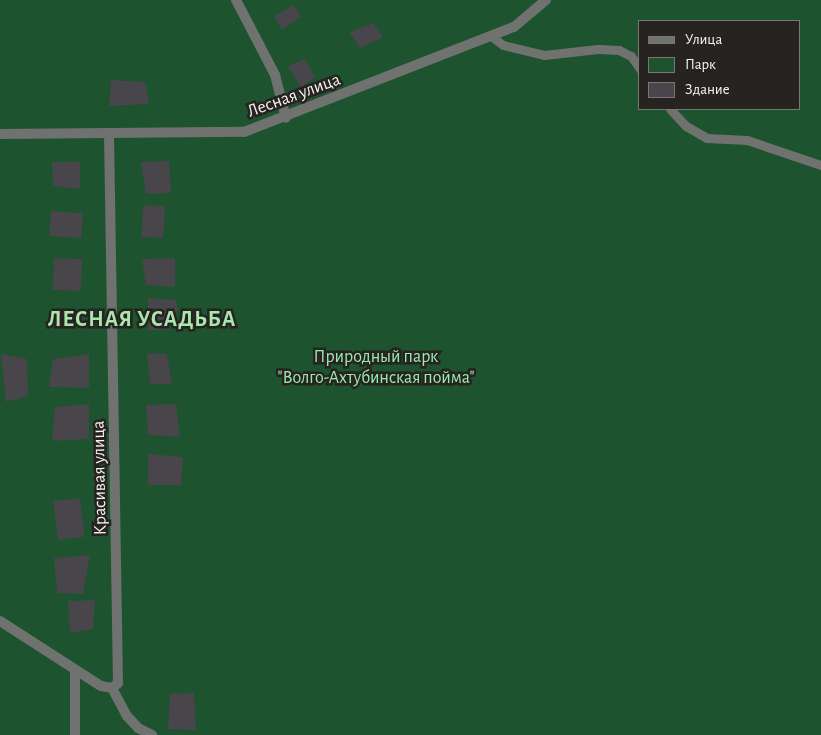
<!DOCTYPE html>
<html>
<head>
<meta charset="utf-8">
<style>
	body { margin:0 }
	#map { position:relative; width:821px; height:735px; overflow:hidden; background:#262320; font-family:"Alegreya Sans",sans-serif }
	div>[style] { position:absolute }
	.green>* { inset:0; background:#1d532f }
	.building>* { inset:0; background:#48464a; transform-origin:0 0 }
	.lane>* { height:9px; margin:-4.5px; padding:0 4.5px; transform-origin:4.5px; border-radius:4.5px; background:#707270 }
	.street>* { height:10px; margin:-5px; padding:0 5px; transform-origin:5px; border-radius:5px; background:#707270 }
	span { translate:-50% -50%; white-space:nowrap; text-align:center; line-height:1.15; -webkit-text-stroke:5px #262320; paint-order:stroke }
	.street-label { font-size:18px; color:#f6f4f2 }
	.park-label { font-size:18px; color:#98ebae }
	.district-label { font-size:22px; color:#a9e7af; font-weight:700; letter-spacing:1px }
	.legend { position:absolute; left:638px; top:20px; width:162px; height:90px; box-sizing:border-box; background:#262320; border:1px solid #797774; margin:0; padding:6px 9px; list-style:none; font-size:15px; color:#f6f4f2 }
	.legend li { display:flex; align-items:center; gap:10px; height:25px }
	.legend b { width:25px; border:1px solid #797774 }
</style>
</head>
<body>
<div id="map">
	<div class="green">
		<i style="clip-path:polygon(evenodd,0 0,821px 0,821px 735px,0 735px,0 0,640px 21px,800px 21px,800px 109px,640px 109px,640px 21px)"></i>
	</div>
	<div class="building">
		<i style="clip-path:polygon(294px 5px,301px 16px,282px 30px,274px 16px)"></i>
		<i style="clip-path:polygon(373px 23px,383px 37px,360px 48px,349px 32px)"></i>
		<i style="clip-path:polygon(305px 59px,315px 77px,301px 88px,288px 66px)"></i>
		<i style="clip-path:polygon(111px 80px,145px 82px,149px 104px,109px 106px)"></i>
		<i style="clip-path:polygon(169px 161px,171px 193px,146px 194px,141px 162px)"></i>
		<i style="clip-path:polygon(52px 162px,80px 162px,80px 189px,53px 186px)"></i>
		<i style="left:143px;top:205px;width:22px;height:32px;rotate:3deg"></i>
		<i style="left:51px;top:211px;width:32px;height:25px;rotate:4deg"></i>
		<i style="left:54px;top:258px;width:28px;height:32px;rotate:2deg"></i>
		<i style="clip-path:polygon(175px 258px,175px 287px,146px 285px,142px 259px)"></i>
		<i style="clip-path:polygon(148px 298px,176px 300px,178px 311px,171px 313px,169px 330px,148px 330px)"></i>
		<i style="clip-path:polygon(147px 353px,167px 354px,172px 384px,150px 384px)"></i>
		<i style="clip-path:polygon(1px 354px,27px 359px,28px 396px,6px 402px)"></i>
		<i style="clip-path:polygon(89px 354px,89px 388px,49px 387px,53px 359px)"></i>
		<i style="clip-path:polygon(89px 404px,89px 439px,52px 441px,55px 407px)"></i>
		<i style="clip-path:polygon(176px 404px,180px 437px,148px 435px,146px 405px)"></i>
		<i style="clip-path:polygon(148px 454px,183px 457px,181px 485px,148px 485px)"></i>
		<i style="left:80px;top:498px;width:39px;height:27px;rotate:83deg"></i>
		<i style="clip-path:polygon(90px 555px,83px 594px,57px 593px,54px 558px)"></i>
		<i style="clip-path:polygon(95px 600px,93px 629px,70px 633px,68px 601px)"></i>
		<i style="clip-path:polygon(194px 693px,196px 730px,168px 729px,170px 694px)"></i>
	</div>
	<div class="lane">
		<i style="left:491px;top:36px;width:15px;rotate:37deg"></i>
		<i style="left:503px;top:45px;width:42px;rotate:13.7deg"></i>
		<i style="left:544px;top:55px;width:54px;rotate:-6.3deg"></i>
		<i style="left:598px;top:49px;width:21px;rotate:3deg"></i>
		<i style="left:619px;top:50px;width:13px;rotate:27deg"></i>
		<i style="left:631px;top:56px;width:16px;rotate:55deg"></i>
		<i style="left:670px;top:109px;width:23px;rotate:47deg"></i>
		<i style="left:686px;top:126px;width:24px;rotate:30deg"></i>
		<i style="left:707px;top:138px;width:40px;rotate:2.9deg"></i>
		<i style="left:747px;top:140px;width:78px;rotate:18.7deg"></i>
	</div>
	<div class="street">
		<i style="left:236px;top:0;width:85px;rotate:62.5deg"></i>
		<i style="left:275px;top:75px;width:44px;rotate:75.7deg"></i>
		<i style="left:0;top:134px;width:244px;rotate:-0.5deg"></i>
		<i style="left:244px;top:132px;width:290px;rotate:-21.3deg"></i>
		<i style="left:514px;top:27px;width:42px;rotate:-40.2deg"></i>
		<i style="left:0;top:621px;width:120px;rotate:32.8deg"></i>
		<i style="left:101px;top:686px;width:11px;rotate:10deg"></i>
		<i style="left:112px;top:688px;width:8px;rotate:-40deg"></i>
		<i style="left:118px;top:683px;width:550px;rotate:-90.94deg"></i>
		<i style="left:112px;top:688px;width:32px;rotate:62deg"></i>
		<i style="left:127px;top:716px;width:16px;rotate:47deg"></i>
		<i style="left:138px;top:728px;width:16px;rotate:27deg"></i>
		<i style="left:75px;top:735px;width:64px;rotate:-90deg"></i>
	</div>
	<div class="street-label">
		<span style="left:294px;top:96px;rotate:-20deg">Лесная улица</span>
		<span style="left:100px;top:478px;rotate:-91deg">Красивая улица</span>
	</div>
	<div class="park-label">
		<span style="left:376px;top:368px">Природный парк<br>"Волго-Ахтубинская пойма"</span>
	</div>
	<div class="district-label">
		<span style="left:142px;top:320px">ЛЕСНАЯ УСАДЬБА</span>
	</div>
	<ul class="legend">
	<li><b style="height:6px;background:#707270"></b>Улица</li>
	<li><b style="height:14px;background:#1d532f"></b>Парк</li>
	<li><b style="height:14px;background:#48464a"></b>Здание</li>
	</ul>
</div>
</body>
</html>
